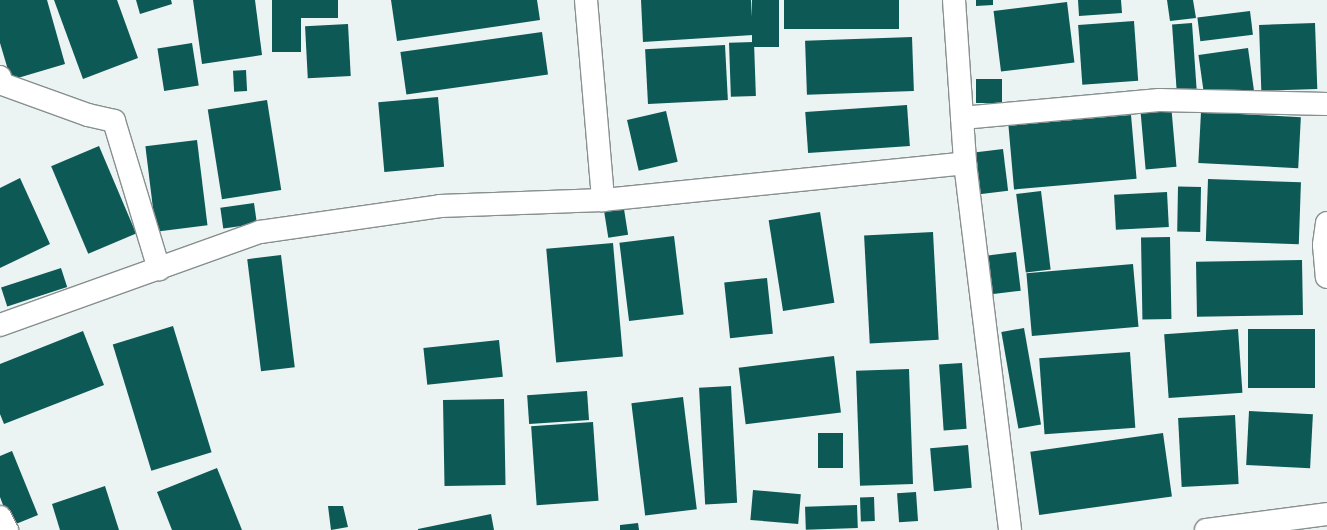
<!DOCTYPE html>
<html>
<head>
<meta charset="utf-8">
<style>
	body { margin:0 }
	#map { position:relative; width:1327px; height:530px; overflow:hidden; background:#ecf3f3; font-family:Inter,sans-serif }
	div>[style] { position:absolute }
	.building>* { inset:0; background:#0d5956; transform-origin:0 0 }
	.roads { filter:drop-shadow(1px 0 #888f8f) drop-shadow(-1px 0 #888f8f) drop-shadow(0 1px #888f8f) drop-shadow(0 -1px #888f8f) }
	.minor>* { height:22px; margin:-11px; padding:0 11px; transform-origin:11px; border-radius:11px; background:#fff }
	span { translate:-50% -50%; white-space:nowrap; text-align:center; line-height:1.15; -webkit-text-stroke:4px #fff; paint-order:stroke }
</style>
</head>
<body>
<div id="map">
	<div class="building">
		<i style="clip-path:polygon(0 0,47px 0,65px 64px,11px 80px,0 43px)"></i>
		<i style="clip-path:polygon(54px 0,117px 0,138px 58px,83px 79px)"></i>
		<i style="clip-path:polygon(136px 0,171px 0,172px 4px,140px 14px)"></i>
		<i style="clip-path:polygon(193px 0,255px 0,262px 55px,202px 64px)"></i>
		<i style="clip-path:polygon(272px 0,338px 0,338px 18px,301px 18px,301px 52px,272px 52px)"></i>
		<i style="clip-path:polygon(391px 0,537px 0,540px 20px,397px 41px)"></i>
		<i style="clip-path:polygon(641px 0,751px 0,753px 35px,643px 42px)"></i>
		<i style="left:752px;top:0;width:27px;height:47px"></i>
		<i style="left:784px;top:0;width:115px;height:29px"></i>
		<i style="clip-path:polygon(976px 0,993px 0,993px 5px,976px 6px)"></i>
		<i style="clip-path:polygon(1078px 0,1121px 0,1122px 13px,1079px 16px)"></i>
		<i style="clip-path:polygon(1167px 0,1193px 0,1196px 18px,1170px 21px)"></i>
		<i style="left:1067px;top:2px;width:61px;height:74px;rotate:83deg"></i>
		<i style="left:1250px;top:11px;width:24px;height:53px;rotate:83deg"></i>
		<i style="left:1134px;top:21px;width:60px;height:56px;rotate:86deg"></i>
		<i style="left:1192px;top:23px;width:66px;height:20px;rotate:86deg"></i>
		<i style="left:1315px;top:23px;width:66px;height:56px;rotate:88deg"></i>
		<i style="left:348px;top:24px;width:52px;height:43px;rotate:87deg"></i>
		<i style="left:542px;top:32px;width:43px;height:143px;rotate:82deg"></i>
		<i style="left:912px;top:37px;width:54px;height:107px;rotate:88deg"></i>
		<i style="left:754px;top:42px;width:54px;height:25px;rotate:88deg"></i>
		<i style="left:192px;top:43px;width:43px;height:35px;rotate:81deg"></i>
		<i style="left:725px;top:45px;width:55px;height:80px;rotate:87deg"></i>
		<i style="left:1248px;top:48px;width:45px;height:50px;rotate:82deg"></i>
		<i style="left:246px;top:70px;width:21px;height:13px;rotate:87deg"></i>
		<i style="left:976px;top:79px;width:26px;height:24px"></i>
		<i style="left:438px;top:97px;width:70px;height:60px;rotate:85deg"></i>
		<i style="left:267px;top:100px;width:91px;height:60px;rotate:81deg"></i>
		<i style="left:1171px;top:104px;width:63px;height:31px;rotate:85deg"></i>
		<i style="left:907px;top:105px;width:41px;height:102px;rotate:86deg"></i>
		<i style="left:666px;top:111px;width:52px;height:40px;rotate:77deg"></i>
		<i style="left:1201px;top:112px;width:100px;height:51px;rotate:3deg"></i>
		<i style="left:1131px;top:115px;width:64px;height:123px;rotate:85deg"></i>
		<i style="left:197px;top:140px;width:86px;height:52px;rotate:83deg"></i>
		<i style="left:99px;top:146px;width:95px;height:52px;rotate:67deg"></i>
		<i style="left:1003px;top:149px;width:42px;height:31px;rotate:83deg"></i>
		<i style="clip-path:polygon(20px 178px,50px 244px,0 268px,0 188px)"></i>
		<i style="left:1208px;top:179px;width:93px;height:62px;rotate:2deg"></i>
		<i style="left:1201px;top:187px;width:45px;height:23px;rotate:91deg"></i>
		<i style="left:1041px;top:191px;width:79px;height:25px;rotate:83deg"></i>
		<i style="left:1167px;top:192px;width:35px;height:53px;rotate:87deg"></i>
		<i style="left:254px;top:203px;width:21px;height:34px;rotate:82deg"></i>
		<i style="left:624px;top:209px;width:26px;height:20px;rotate:81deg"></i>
		<i style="left:820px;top:212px;width:92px;height:52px;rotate:81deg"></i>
		<i style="left:933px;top:232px;width:108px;height:69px;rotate:87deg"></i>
		<i style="left:674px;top:236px;width:79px;height:55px;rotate:83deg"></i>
		<i style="left:1170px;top:237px;width:82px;height:29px;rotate:89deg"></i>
		<i style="left:613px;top:243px;width:114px;height:67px;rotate:85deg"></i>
		<i style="left:1016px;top:252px;width:39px;height:36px;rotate:83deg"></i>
		<i style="left:281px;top:255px;width:113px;height:34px;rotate:83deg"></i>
		<i style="left:1302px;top:260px;width:55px;height:106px;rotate:89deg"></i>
		<i style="left:1133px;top:264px;width:63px;height:107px;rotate:85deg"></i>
		<i style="left:61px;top:268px;width:20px;height:63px;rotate:72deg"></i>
		<i style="left:767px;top:278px;width:56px;height:43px;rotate:84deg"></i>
		<i style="left:173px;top:326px;width:132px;height:63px;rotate:73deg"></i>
		<i style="left:1024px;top:328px;width:98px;height:23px;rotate:80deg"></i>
		<i style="left:1238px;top:329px;width:64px;height:74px;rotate:86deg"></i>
		<i style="left:1315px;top:329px;width:59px;height:67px;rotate:90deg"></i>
		<i style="clip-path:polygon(83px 331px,104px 385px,4px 424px,0 414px,0 364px)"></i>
		<i style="left:499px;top:340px;width:37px;height:76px;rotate:84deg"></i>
		<i style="left:1130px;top:352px;width:76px;height:91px;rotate:86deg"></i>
		<i style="left:834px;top:356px;width:57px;height:96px;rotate:83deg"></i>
		<i style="left:962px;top:363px;width:66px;height:23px;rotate:86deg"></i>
		<i style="left:909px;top:369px;width:115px;height:53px;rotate:88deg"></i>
		<i style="left:731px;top:386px;width:117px;height:32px;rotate:87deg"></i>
		<i style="left:587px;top:391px;width:29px;height:60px;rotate:86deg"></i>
		<i style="left:683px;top:397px;width:113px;height:52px;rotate:83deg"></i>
		<i style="left:504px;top:399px;width:86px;height:61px;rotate:89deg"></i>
		<i style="left:1249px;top:411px;width:64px;height:54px;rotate:3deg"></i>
		<i style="left:1235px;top:415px;width:69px;height:57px;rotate:87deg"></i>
		<i style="left:593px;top:422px;width:79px;height:62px;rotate:86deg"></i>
		<i style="left:818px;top:433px;width:25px;height:35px"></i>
		<i style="left:1163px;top:433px;width:64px;height:134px;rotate:82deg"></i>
		<i style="left:968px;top:445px;width:43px;height:38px;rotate:85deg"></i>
		<i style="clip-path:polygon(12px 451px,38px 515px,11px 526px,0 497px,0 456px)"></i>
		<i style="clip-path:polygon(217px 468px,242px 530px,172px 530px,157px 492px)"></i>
		<i style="clip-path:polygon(105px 486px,119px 530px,60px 530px,52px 504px)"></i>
		<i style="left:753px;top:490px;width:48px;height:30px;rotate:5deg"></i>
		<i style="left:916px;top:492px;width:29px;height:19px;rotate:86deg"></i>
		<i style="left:874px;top:497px;width:24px;height:14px;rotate:88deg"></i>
		<i style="left:857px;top:505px;width:23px;height:52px;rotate:88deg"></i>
		<i style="clip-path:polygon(328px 506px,343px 506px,348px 527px,331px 530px)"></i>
		<i style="clip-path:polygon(491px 514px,494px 530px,418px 530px,418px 529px)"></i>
		<i style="clip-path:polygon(638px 523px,639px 530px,620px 530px,620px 525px)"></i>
	</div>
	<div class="roads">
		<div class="minor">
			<i style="left:586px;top:0;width:201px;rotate:85.1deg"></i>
			<i style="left:954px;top:0;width:163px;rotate:86.1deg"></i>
			<i style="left:965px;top:163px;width:370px;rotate:83deg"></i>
			<i style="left:0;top:77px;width:7px;rotate:74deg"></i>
			<i style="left:2px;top:84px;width:91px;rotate:19.8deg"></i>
			<i style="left:88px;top:115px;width:27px;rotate:13deg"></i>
			<i style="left:114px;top:121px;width:155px;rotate:73.1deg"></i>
			<i style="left:962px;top:118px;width:198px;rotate:-5.2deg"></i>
			<i style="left:1159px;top:100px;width:168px;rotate:1.4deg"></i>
			<i style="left:1327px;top:223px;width:22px;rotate:98deg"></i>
			<i style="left:1324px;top:245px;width:32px;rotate:85deg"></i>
			<i style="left:0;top:325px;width:276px;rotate:-19.7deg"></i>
			<i style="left:260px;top:232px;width:182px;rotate:-8.2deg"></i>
			<i style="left:440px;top:206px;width:163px;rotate:-2.1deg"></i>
			<i style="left:603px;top:200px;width:364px;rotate:-5.8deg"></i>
			<i style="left:0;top:517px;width:15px;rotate:62deg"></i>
			<i style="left:1206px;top:530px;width:122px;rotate:-7.5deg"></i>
		</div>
	</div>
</div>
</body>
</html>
